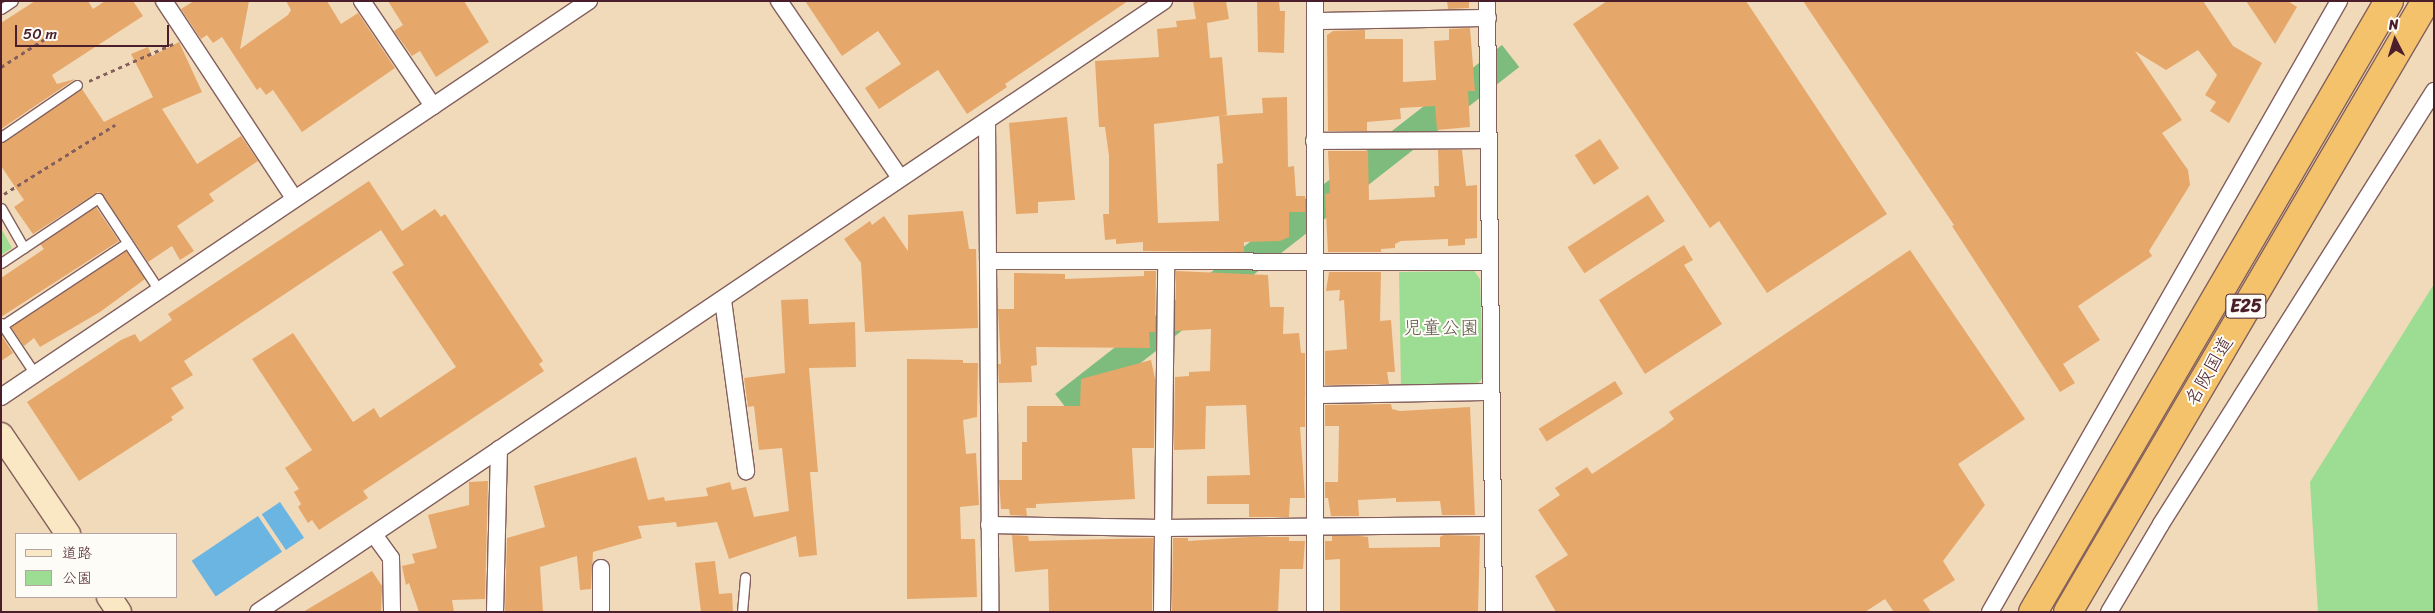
<!DOCTYPE html>
<html>
<head>
<meta charset="utf-8">
<style>
	body { margin:0 }
	#map { position:relative; width:2435px; height:613px; overflow:hidden; background:#f1daba; font-family:Sriracha,"Klee One",sans-serif }
	div>[style] { position:absolute }
	.green>* { inset:0; background:#9cdd93 }
	.forest>* { inset:0; background:#7dbc7d; transform-origin:0 0 }
	.water>* { inset:0; background:#6bb5e3; transform-origin:0 0 }
	.building>* { inset:0; background:#e6a76b; transform-origin:0 0 }
	.path>* { height:3px; margin-top:-1.5px; transform-origin:0; background:repeating-linear-gradient(90deg,#84605d 0 4px,transparent 0 8px) }
	.roads { filter:drop-shadow(1px 0 #84605d) drop-shadow(-1px 0 #84605d) drop-shadow(0 1px #84605d) drop-shadow(0 -1px #84605d) }
	.lane>* { height:9px; margin:-4.5px; padding:0 4.5px; transform-origin:4.5px; border-radius:4.5px; background:#fff }
	.street>* { height:16px; margin:-8px; padding:0 8px; transform-origin:8px; border-radius:8px; background:#fff }
	.secondary>* { height:24px; margin:-12px; padding:0 12px; transform-origin:12px; border-radius:12px; background:#fae7c3 }
	.highway>* { height:28px; margin:-14px; padding:0 14px; transform-origin:14px; border-radius:14px; background:#f3c26a }
	span { translate:-50% -50%; white-space:nowrap; text-align:center; line-height:1.15; -webkit-text-stroke:4px #fdfcf7; paint-order:stroke }
	.shield-label span { padding:1px 4px; background:#fdfcf7; border:1px solid; border-radius:4px; -webkit-text-stroke-width:0 }
	.shield-label { font-size:18px; color:#4a1f2b; font-weight:700 }
	.park-label { font-size:19px; color:#63584a }
	.street-label { font-size:19px; color:#4a1f2b }
	.frame { position:absolute; inset:0; border:2px solid #4a1f2b; pointer-events:none }
	.legend { position:absolute; left:15px; top:533px; width:162px; height:65px; box-sizing:border-box; background:#fdfcf7; border:1px solid #b5a4a5; margin:0; padding:6px 9px; list-style:none; font-size:15px; color:#4a1f2b }
	.legend li { display:flex; align-items:center; gap:10px; height:25px }
	.legend b { width:25px; border:1px solid #b5a4a5 }
	.north { position:absolute; left:2370px; top:15px; width:50px; height:50px; -webkit-text-stroke:4px #fdfcf7; paint-order:stroke; rotate:355deg; font-size:14px; font-weight:700; line-height:20px; text-align:center; color:#4a1f2b }
	.north::after { content:''; display:block; margin:auto; width:18px; height:22px; background:#4a1f2b; clip-path:polygon(50% 0,100% 100%,50% 72%,0 100%) }
	.scale { position:absolute; left:15px; top:25px; width:154px; height:22px; box-sizing:border-box; border:2px solid #4a1f2b; border-top:0; padding-left:6px; font-size:15px; line-height:18px; white-space:nowrap; color:#4a1f2b; -webkit-text-stroke:4px #fdfcf7; paint-order:stroke }
</style>
</head>
<body>
<div id="map">
	<div class="green">
		<i style="clip-path:polygon(1px 228px,12px 248px,1px 255px)"></i>
		<i style="clip-path:polygon(1474px 271px,1480px 279px,1483px 377px,1477px 385px,1401px 388px,1399px 272px)"></i>
		<i style="clip-path:polygon(2434px 284px,2434px 612px,2318px 612px,2310px 482px)"></i>
	</div>
	<div class="forest">
		<i style="left:1502px;top:45px;width:28px;height:567px;rotate:52deg"></i>
	</div>
	<div class="water">
		<i style="left:280px;top:502px;width:43px;height:22px;rotate:56deg"></i>
		<i style="left:258px;top:516px;width:43px;height:80px;rotate:56deg"></i>
	</div>
	<div class="building">
		<i style="clip-path:polygon(35px 1px,88px 1px,93px 9px,105px 1px,133px 1px,143px 16px,52px 75px,57px 84px,75px 79px,1px 129px,1px 23px)"></i>
		<i style="clip-path:polygon(194px 1px,249px 1px,240px 49px,288px 15px,291px 10px,286px 1px,327px 1px,341px 24px,358px 13px,395px 68px,302px 132px,273px 90px,266px 95px,260px 87px,257px 90px,222px 37px,213px 43px,207px 35px,201px 39px,181px 9px)"></i>
		<i style="clip-path:polygon(388px 1px,464px 1px,489px 42px,436px 77px,420px 51px,412px 56px,394px 31px,403px 25px)"></i>
		<i style="clip-path:polygon(805px 1px,1128px 1px,1005px 84px,1007px 87px,967px 114px,938px 70px,879px 109px,865px 88px,901px 64px,878px 31px,842px 56px)"></i>
		<i style="clip-path:polygon(1193px 1px,1226px 1px,1229px 19px,1207px 23px,1210px 58px,1222px 57px,1227px 115px,1154px 124px,1158px 223px,1219px 221px,1217px 164px,1223px 163px,1219px 116px,1263px 113px,1262px 98px,1287px 97px,1288px 167px,1294px 166px,1296px 196px,1305px 196px,1305px 212px,1289px 212px,1289px 237px,1280px 241px,1244px 242px,1244px 252px,1143px 251px,1143px 242px,1116px 244px,1116px 239px,1105px 240px,1103px 214px,1109px 214px,1109px 156px,1105px 127px,1099px 127px,1095px 61px,1159px 57px,1157px 29px,1177px 27px,1176px 21px,1196px 19px)"></i>
		<i style="clip-path:polygon(1257px 1px,1279px 1px,1280px 11px,1285px 11px,1284px 53px,1258px 52px)"></i>
		<i style="clip-path:polygon(1447px 1px,1469px 1px,1469px 8px,1448px 9px)"></i>
		<i style="clip-path:polygon(1607px 1px,1746px 1px,1887px 214px,1767px 293px,1719px 221px,1710px 228px,1573px 24px)"></i>
		<i style="clip-path:polygon(1803px 1px,2203px 1px,2233px 46px,2262px 63px,2229px 123px,2210px 111px,2216px 102px,2205px 95px,2217px 75px,2198px 50px,2166px 70px,2135px 51px,2182px 120px,2162px 133px,2188px 170px,2190px 185px,2149px 251px,2152px 256px,2078px 306px,2100px 340px,2063px 364px,2075px 383px,2060px 392px,1952px 226px,1954px 225px)"></i>
		<i style="clip-path:polygon(2246px 1px,2288px 1px,2297px 7px,2275px 44px)"></i>
		<i style="clip-path:polygon(1470px 28px,1475px 91px,1468px 91px,1470px 127px,1437px 130px,1435px 106px,1400px 108px,1401px 119px,1367px 122px,1367px 131px,1328px 131px,1327px 35px,1333px 31px,1365px 30px,1365px 39px,1403px 39px,1403px 82px,1436px 80px,1434px 41px,1449px 40px,1449px 29px)"></i>
		<i style="clip-path:polygon(179px 42px,202px 92px,162px 109px,197px 164px,241px 136px,258px 161px,209px 194px,214px 201px,177px 226px,194px 251px,180px 260px,172px 246px,148px 262px,103px 195px,98px 192px,33px 234px,14px 207px,24px 200px,1px 166px,1px 143px,82px 89px,104px 122px,153px 97px,131px 54px,148px 47px,152px 56px)"></i>
		<i style="clip-path:polygon(1067px 117px,1075px 200px,1038px 202px,1038px 213px,1016px 214px,1009px 123px)"></i>
		<i style="left:1600px;top:139px;width:35px;height:30px;rotate:57deg"></i>
		<i style="clip-path:polygon(1438px 150px,1462px 150px,1466px 186px,1477px 185px,1477px 238px,1465px 239px,1465px 245px,1448px 246px,1448px 239px,1401px 241px,1395px 244px,1395px 248px,1381px 249px,1381px 252px,1328px 252px,1325px 194px,1330px 193px,1328px 151px,1368px 151px,1369px 200px,1435px 197px,1434px 186px,1439px 186px)"></i>
		<i style="clip-path:polygon(369px 181px,402px 231px,435px 209px,441px 217px,445px 214px,543px 361px,539px 364px,544px 371px,363px 491px,368px 498px,319px 530px,312px 520px,308px 523px,298px 507px,301px 504px,294px 492px,299px 489px,285px 468px,312px 450px,252px 359px,293px 333px,353px 422px,374px 408px,380px 418px,456px 367px,392px 272px,404px 265px,381px 230px,184px 361px,193px 375px,171px 388px,184px 408px,171px 417px,173px 420px,79px 481px,27px 402px,121px 340px,135px 334px,140px 342px,172px 320px,168px 314px)"></i>
		<i style="left:1648px;top:195px;width:31px;height:96px;rotate:57deg"></i>
		<i style="clip-path:polygon(96px 207px,119px 241px,1px 317px,1px 278px,44px 249px,40px 244px)"></i>
		<i style="clip-path:polygon(963px 211px,969px 249px,976px 249px,978px 328px,865px 332px,861px 263px,844px 239px,870px 221px,872px 225px,884px 216px,908px 251px,908px 215px)"></i>
		<i style="clip-path:polygon(1684px 245px,1693px 260px,1684px 265px,1722px 324px,1645px 374px,1599px 300px)"></i>
		<i style="clip-path:polygon(1910px 250px,2025px 419px,1958px 464px,1985px 505px,1943px 561px,1955px 580px,1923px 600px,1931px 612px,1894px 612px,1885px 599px,1865px 612px,1556px 612px,1535px 576px,1568px 555px,1538px 510px,1560px 495px,1555px 488px,1587px 467px,1592px 474px,1665px 426px,1674px 419px,1669px 412px)"></i>
		<i style="clip-path:polygon(126px 251px,145px 279px,100px 312px,40px 347px,34px 338px,24px 346px,11px 327px)"></i>
		<i style="clip-path:polygon(1144px 271px,1156px 271px,1155px 332px,1149px 332px,1150px 348px,1036px 347px,1037px 365px,1031px 366px,1032px 382px,999px 383px,998px 364px,1001px 364px,998px 309px,1014px 309px,1014px 273px,1065px 274px,1065px 279px,1144px 276px)"></i>
		<i style="clip-path:polygon(1176px 271px,1268px 275px,1270px 307px,1284px 307px,1283px 334px,1299px 333px,1301px 353px,1305px 353px,1305px 427px,1300px 427px,1305px 498px,1290px 498px,1289px 517px,1249px 517px,1249px 504px,1207px 504px,1207px 476px,1250px 475px,1246px 405px,1206px 406px,1205px 449px,1174px 450px,1175px 377px,1189px 376px,1189px 372px,1210px 371px,1211px 329px,1175px 331px)"></i>
		<i style="clip-path:polygon(1329px 272px,1381px 272px,1380px 321px,1391px 320px,1395px 372px,1387px 372px,1389px 384px,1325px 385px,1325px 351px,1347px 349px,1344px 300px,1339px 301px,1340px 290px,1326px 291px)"></i>
		<i style="clip-path:polygon(808px 299px,809px 324px,855px 322px,856px 367px,809px 368px,818px 472px,810px 472px,817px 555px,799px 557px,796px 536px,729px 559px,717px 522px,677px 527px,676px 522px,638px 526px,642px 538px,593px 552px,591px 589px,580px 590px,577px 556px,540px 567px,543px 612px,505px 612px,507px 538px,545px 527px,534px 486px,636px 457px,648px 500px,664px 497px,665px 501px,708px 496px,706px 488px,730px 482px,732px 490px,746px 487px,754px 517px,789px 511px,782px 448px,759px 450px,754px 406px,748px 407px,744px 378px,785px 373px,781px 300px)"></i>
		<i style="clip-path:polygon(1px 335px,13px 353px,1px 361px)"></i>
		<i style="clip-path:polygon(907px 359px,963px 360px,963px 363px,978px 363px,977px 417px,963px 420px,966px 454px,976px 453px,979px 505px,960px 507px,961px 539px,975px 539px,977px 597px,907px 599px)"></i>
		<i style="clip-path:polygon(1151px 360px,1155px 379px,1154px 448px,1132px 448px,1135px 499px,1036px 504px,1036px 508px,1026px 508px,1027px 516px,1010px 515px,1009px 509px,1001px 509px,999px 480px,1022px 480px,1022px 442px,1027px 442px,1027px 406px,1080px 406px,1081px 379px)"></i>
		<i style="left:1615px;top:381px;width:15px;height:90px;rotate:58deg"></i>
		<i style="clip-path:polygon(1391px 404px,1392px 409px,1400px 411px,1470px 407px,1475px 515px,1442px 515px,1440px 501px,1396px 502px,1396px 498px,1358px 500px,1359px 516px,1331px 516px,1328px 498px,1325px 498px,1325px 482px,1338px 482px,1339px 426px,1325px 426px,1325px 405px)"></i>
		<i style="clip-path:polygon(488px 481px,485px 599px,452px 600px,454px 612px,419px 612px,409px 583px,406px 585px,402px 566px,415px 563px,412px 554px,437px 548px,428px 515px,469px 505px,469px 482px)"></i>
		<i style="clip-path:polygon(1012px 535px,1028px 536px,1029px 541px,1153px 538px,1152px 612px,1049px 612px,1048px 569px,1015px 572px)"></i>
		<i style="clip-path:polygon(1444px 535px,1480px 536px,1478px 612px,1340px 612px,1340px 559px,1325px 560px,1325px 541px,1332px 541px,1332px 536px,1360px 536px,1368px 537px,1369px 548px,1440px 547px,1440px 537px)"></i>
		<i style="clip-path:polygon(1250px 537px,1289px 537px,1289px 541px,1305px 541px,1303px 569px,1280px 569px,1278px 612px,1172px 612px,1173px 538px,1188px 538px,1188px 541px)"></i>
		<i style="clip-path:polygon(715px 561px,719px 594px,732px 593px,733px 612px,701px 612px,695px 563px)"></i>
		<i style="clip-path:polygon(372px 571px,382px 586px,381px 612px,303px 612px)"></i>
	</div>
	<div class="path">
		<i style="left:1px;top:67px;width:63px;rotate:-32.7deg"></i>
		<i style="left:89px;top:81px;width:92px;rotate:-23.8deg"></i>
		<i style="left:4px;top:194px;width:131px;rotate:-31.9deg"></i>
	</div>
	<div class="roads">
		<div class="lane">
			<i style="left:1px;top:9px;width:14px;rotate:-34deg"></i>
			<i style="left:1px;top:137px;width:92px;rotate:-34.4deg"></i>
			<i style="left:1px;top:208px;width:46px;rotate:60.1deg"></i>
			<i style="left:1px;top:263px;width:117px;rotate:-33.8deg"></i>
			<i style="left:98px;top:198px;width:110px;rotate:56.5deg"></i>
			<i style="left:1px;top:323px;width:61px;rotate:56.3deg"></i>
			<i style="left:3px;top:325px;width:149px;rotate:-33.5deg"></i>
			<i style="left:742px;top:612px;width:35px;rotate:-85deg"></i>
		</div>
		<div class="street">
			<i style="left:164px;top:1px;width:236px;rotate:56.6deg"></i>
			<i style="left:362px;top:1px;width:127px;rotate:55.9deg"></i>
			<i style="left:779px;top:1px;width:214px;rotate:55.6deg"></i>
			<i style="left:1315px;top:1px;width:611px;rotate:90deg"></i>
			<i style="left:1487px;top:1px;width:611px;rotate:89.34deg"></i>
			<i style="left:1315px;top:21px;width:173px;rotate:-1deg"></i>
			<i style="left:987px;top:121px;width:491px;rotate:89.6deg"></i>
			<i style="left:1314px;top:141px;width:174px;rotate:-0.3deg"></i>
			<i style="left:989px;top:261px;width:500px;rotate:0.11deg"></i>
			<i style="left:723px;top:300px;width:173px;rotate:82.3deg"></i>
			<i style="left:1315px;top:395px;width:175px;rotate:-1deg"></i>
			<i style="left:1px;top:397px;width:709px;rotate:-33.96deg"></i>
			<i style="left:989px;top:525px;width:172px;rotate:1deg"></i>
			<i style="left:1161px;top:528px;width:332px;rotate:-0.5deg"></i>
			<i style="left:375px;top:536px;width:27px;rotate:54deg"></i>
			<i style="left:391px;top:558px;width:54px;rotate:88.9deg"></i>
			<i style="left:601px;top:568px;width:44px;rotate:90deg"></i>
			<i style="left:258px;top:612px;width:1093px;rotate:-34deg"></i>
			<i style="left:495px;top:612px;width:163px;rotate:-88.6deg"></i>
			<i style="left:1162px;top:612px;width:351px;rotate:-89.3deg"></i>
			<i style="left:1990px;top:612px;width:704px;rotate:-60.27deg"></i>
			<i style="left:2109px;top:612px;width:102px;rotate:-59.4deg"></i>
			<i style="left:2161px;top:524px;width:512px;rotate:-57.77deg"></i>
		</div>
		<div class="secondary">
			<i style="left:1px;top:435px;width:120px;rotate:55.9deg"></i>
			<i style="left:109px;top:597px;width:18px;rotate:56deg"></i>
		</div>
		<div class="highway">
			<i style="left:2033px;top:612px;width:707px;rotate:-59.77deg"></i>
			<i style="left:2068px;top:612px;width:708px;rotate:-59.63deg"></i>
		</div>
	</div>
	<div class="shield-label">
		<span style="left:2246px;top:306px">E25</span>
	</div>
	<div class="park-label">
		<span style="left:1441px;top:328px">児童公園</span>
	</div>
	<div class="street-label">
		<span style="left:2209px;top:371px;rotate:-60deg">名阪国道</span>
	</div>
	<div class="frame"></div>
	<ul class="legend">
	<li><b style="height:6px;background:#fae7c3"></b>道路</li>
	<li><b style="height:14px;background:#9cdd93"></b>公園</li>
	</ul>
	<div class="north">N</div>
	<div class="scale">50 m</div>
</div>
</body>
</html>
